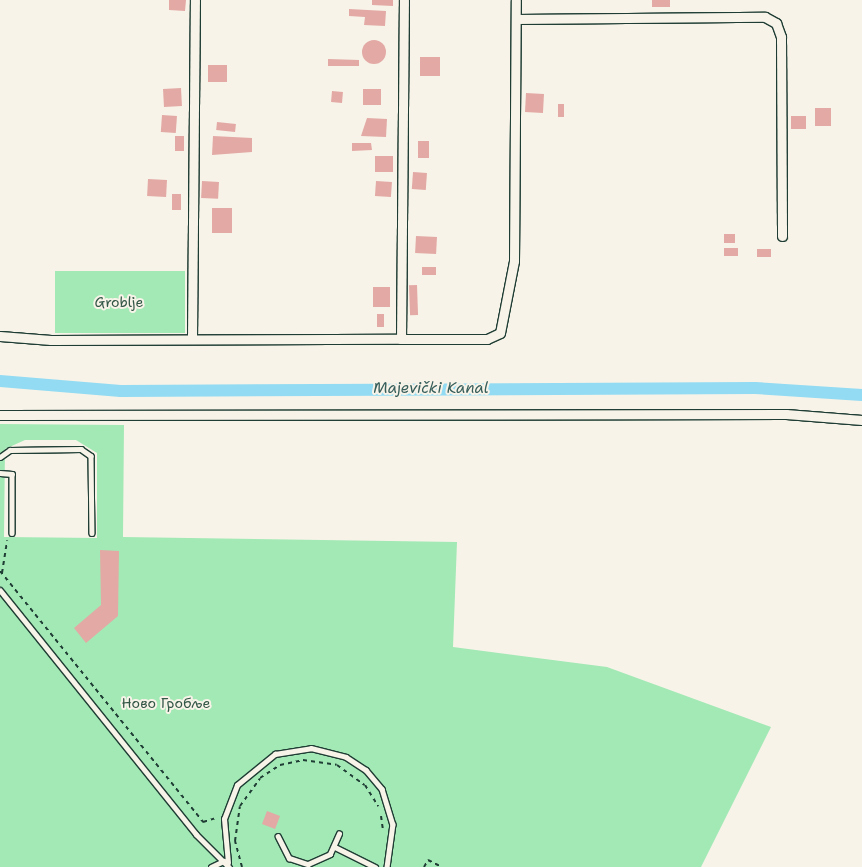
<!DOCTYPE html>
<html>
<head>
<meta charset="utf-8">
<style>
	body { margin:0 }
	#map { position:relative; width:862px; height:867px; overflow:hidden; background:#f7f3e8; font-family:"Shantell Sans",sans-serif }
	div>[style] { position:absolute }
	.green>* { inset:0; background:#a2e9b5; transform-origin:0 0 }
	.canal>* { height:12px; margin:-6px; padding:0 6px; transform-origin:6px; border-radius:6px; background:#92dbf3 }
	.building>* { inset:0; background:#e3a9a5; transform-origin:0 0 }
	.round { border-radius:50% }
	.path>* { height:2px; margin-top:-1px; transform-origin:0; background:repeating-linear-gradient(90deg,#1f3d34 0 4px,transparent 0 8px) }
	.roads { filter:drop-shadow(1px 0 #1f3d34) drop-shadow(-1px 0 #1f3d34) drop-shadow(0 1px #1f3d34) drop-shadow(0 -1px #1f3d34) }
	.lane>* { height:4.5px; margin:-2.25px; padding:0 2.25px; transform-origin:2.25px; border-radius:2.25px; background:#f7f3e8 }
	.street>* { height:9px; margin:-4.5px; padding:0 4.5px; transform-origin:4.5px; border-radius:4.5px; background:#f7f3e8 }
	span { translate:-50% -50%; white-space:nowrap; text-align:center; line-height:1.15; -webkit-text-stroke:4px #f7f3e8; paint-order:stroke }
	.park-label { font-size:14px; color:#335747 }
	.water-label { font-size:15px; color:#365d5a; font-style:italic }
</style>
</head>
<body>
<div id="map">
	<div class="green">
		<i style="left:55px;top:271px;width:130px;height:62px"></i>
		<i style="clip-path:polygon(evenodd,0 424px,124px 425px,123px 537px,457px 542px,453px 647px,607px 667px,771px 727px,701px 867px,0 867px,0 424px,25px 440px,76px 440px,97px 453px,97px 538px,4px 537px,5px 449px,25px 440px)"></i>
	</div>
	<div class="canal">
		<i style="left:0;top:381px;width:121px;rotate:4.7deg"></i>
		<i style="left:121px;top:391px;width:634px;rotate:-0.27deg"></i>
		<i style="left:755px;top:388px;width:107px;rotate:3.7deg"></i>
	</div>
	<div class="building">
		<i style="clip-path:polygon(169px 0,186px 0,185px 11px,169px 10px)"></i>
		<i style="clip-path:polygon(372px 0,393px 0,393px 6px,372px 5px)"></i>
		<i style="left:652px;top:0;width:18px;height:7px"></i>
		<i style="clip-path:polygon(349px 9px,386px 11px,385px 26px,364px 25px,365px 17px,349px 16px)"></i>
		<i class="round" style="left:362px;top:40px;width:24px;height:24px"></i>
		<i style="left:420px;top:57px;width:20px;height:19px"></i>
		<i style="clip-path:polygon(328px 59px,359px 60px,359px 66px,328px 66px)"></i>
		<i style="left:208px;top:65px;width:19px;height:17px"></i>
		<i style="left:181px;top:88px;width:18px;height:18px;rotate:87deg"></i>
		<i style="left:363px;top:89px;width:18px;height:16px"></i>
		<i style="left:332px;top:91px;width:11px;height:11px;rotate:5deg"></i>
		<i style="left:526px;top:93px;width:18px;height:19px;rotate:3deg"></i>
		<i style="left:558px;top:104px;width:6px;height:13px"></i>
		<i style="left:815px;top:108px;width:16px;height:18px"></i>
		<i style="left:162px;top:115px;width:15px;height:17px;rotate:4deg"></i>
		<i style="left:791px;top:116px;width:15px;height:13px"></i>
		<i style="clip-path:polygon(367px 118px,387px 119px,386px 137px,361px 136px)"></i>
		<i style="left:217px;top:122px;width:19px;height:8px;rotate:6deg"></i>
		<i style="left:175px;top:136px;width:9px;height:15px"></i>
		<i style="clip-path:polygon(213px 136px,252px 138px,252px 152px,212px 155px)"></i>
		<i style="left:418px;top:141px;width:11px;height:17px"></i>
		<i style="clip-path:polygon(352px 143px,371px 143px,372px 150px,352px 151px)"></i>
		<i style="left:393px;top:156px;width:16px;height:18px;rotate:90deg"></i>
		<i style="left:413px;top:172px;width:14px;height:17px;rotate:4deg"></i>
		<i style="left:148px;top:179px;width:19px;height:17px;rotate:3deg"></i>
		<i style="left:202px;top:181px;width:17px;height:17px;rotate:3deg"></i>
		<i style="left:376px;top:181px;width:16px;height:15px;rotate:4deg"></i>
		<i style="left:172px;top:194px;width:9px;height:16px"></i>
		<i style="left:212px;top:208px;width:20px;height:25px"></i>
		<i style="left:724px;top:234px;width:11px;height:9px"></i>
		<i style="left:416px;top:236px;width:21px;height:17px;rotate:3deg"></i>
		<i style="left:738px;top:248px;width:8px;height:14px;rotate:90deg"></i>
		<i style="left:757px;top:249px;width:14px;height:8px"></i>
		<i style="left:422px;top:267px;width:14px;height:8px"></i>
		<i style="left:417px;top:285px;width:30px;height:8px;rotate:88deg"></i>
		<i style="left:373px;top:287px;width:17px;height:20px"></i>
		<i style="left:377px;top:314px;width:7px;height:13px"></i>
		<i style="clip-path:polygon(100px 550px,119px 551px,118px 616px,86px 643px,74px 628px,101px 605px)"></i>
		<i style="left:267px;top:811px;width:14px;height:14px;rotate:21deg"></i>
	</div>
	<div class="path">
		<i style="left:0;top:571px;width:323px;rotate:51deg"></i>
		<i style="left:203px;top:822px;width:14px;rotate:-17deg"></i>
		<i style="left:2px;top:573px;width:33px;rotate:-81deg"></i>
		<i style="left:381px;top:816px;width:15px;rotate:82deg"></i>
		<i style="left:242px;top:867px;width:27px;rotate:-105deg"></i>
		<i style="left:235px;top:841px;width:35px;rotate:-82deg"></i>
		<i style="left:240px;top:806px;width:34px;rotate:-54deg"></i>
		<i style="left:260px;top:778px;width:24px;rotate:-33deg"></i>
		<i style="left:280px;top:765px;width:24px;rotate:-12deg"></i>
		<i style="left:303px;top:760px;width:34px;rotate:8deg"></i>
		<i style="left:337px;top:765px;width:34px;rotate:36deg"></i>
		<i style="left:365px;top:785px;width:25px;rotate:58deg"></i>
		<i style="left:424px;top:867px;width:8px;rotate:-60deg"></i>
		<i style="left:428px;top:860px;width:16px;rotate:27deg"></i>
	</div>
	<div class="roads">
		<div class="lane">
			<i style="left:0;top:457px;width:12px;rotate:-35deg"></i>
			<i style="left:10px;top:450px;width:71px;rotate:-0.8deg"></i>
			<i style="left:81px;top:449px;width:12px;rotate:35deg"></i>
			<i style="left:91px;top:456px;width:77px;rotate:89.3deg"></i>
			<i style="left:0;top:473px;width:12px;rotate:5deg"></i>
			<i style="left:12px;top:474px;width:59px;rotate:90deg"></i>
			<i style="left:0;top:590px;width:313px;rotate:51.2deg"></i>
			<i style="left:196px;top:834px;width:47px;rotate:45deg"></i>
			<i style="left:278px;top:836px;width:25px;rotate:63deg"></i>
			<i style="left:289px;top:858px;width:20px;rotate:18deg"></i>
			<i style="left:308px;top:864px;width:24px;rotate:-24deg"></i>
			<i style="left:330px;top:854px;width:22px;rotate:-66deg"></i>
			<i style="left:335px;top:847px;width:45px;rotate:26.6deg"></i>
			<i style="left:228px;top:863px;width:44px;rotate:-95.2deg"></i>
			<i style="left:224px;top:819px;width:36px;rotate:-69deg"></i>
			<i style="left:237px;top:785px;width:49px;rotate:-39.2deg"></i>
			<i style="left:275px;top:754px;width:36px;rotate:-9deg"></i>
			<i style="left:311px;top:748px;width:36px;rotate:14deg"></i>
			<i style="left:346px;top:757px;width:24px;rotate:33deg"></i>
			<i style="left:366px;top:770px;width:25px;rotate:50deg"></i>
			<i style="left:382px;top:789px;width:37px;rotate:73deg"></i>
			<i style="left:393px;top:824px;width:43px;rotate:97.9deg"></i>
			<i style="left:211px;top:867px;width:14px;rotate:-25deg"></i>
		</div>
		<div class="street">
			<i style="left:516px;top:19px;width:249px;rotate:-0.5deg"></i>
			<i style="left:765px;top:17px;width:13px;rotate:29deg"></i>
			<i style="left:776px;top:23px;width:15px;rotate:70deg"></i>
			<i style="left:781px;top:37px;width:199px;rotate:89.7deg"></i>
			<i style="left:0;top:336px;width:51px;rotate:4.5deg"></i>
			<i style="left:51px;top:340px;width:350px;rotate:-0.2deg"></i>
			<i style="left:401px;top:339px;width:86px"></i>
			<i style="left:487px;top:339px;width:14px;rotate:-25deg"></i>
			<i style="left:500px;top:333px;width:73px;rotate:-79deg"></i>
			<i style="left:514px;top:261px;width:261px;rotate:-89.6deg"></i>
			<i style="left:192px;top:337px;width:337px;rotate:-89.5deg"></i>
			<i style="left:401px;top:339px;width:339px;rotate:-89.5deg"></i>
			<i style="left:0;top:415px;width:786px;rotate:-0.07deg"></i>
			<i style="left:786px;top:414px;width:76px;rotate:4.5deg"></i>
		</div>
	</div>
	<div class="park-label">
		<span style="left:119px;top:302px">Groblje</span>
		<span style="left:166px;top:703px">Ново Гробље</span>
	</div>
	<div class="water-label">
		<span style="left:431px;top:389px">Majevički Kanal</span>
	</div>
</div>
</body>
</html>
